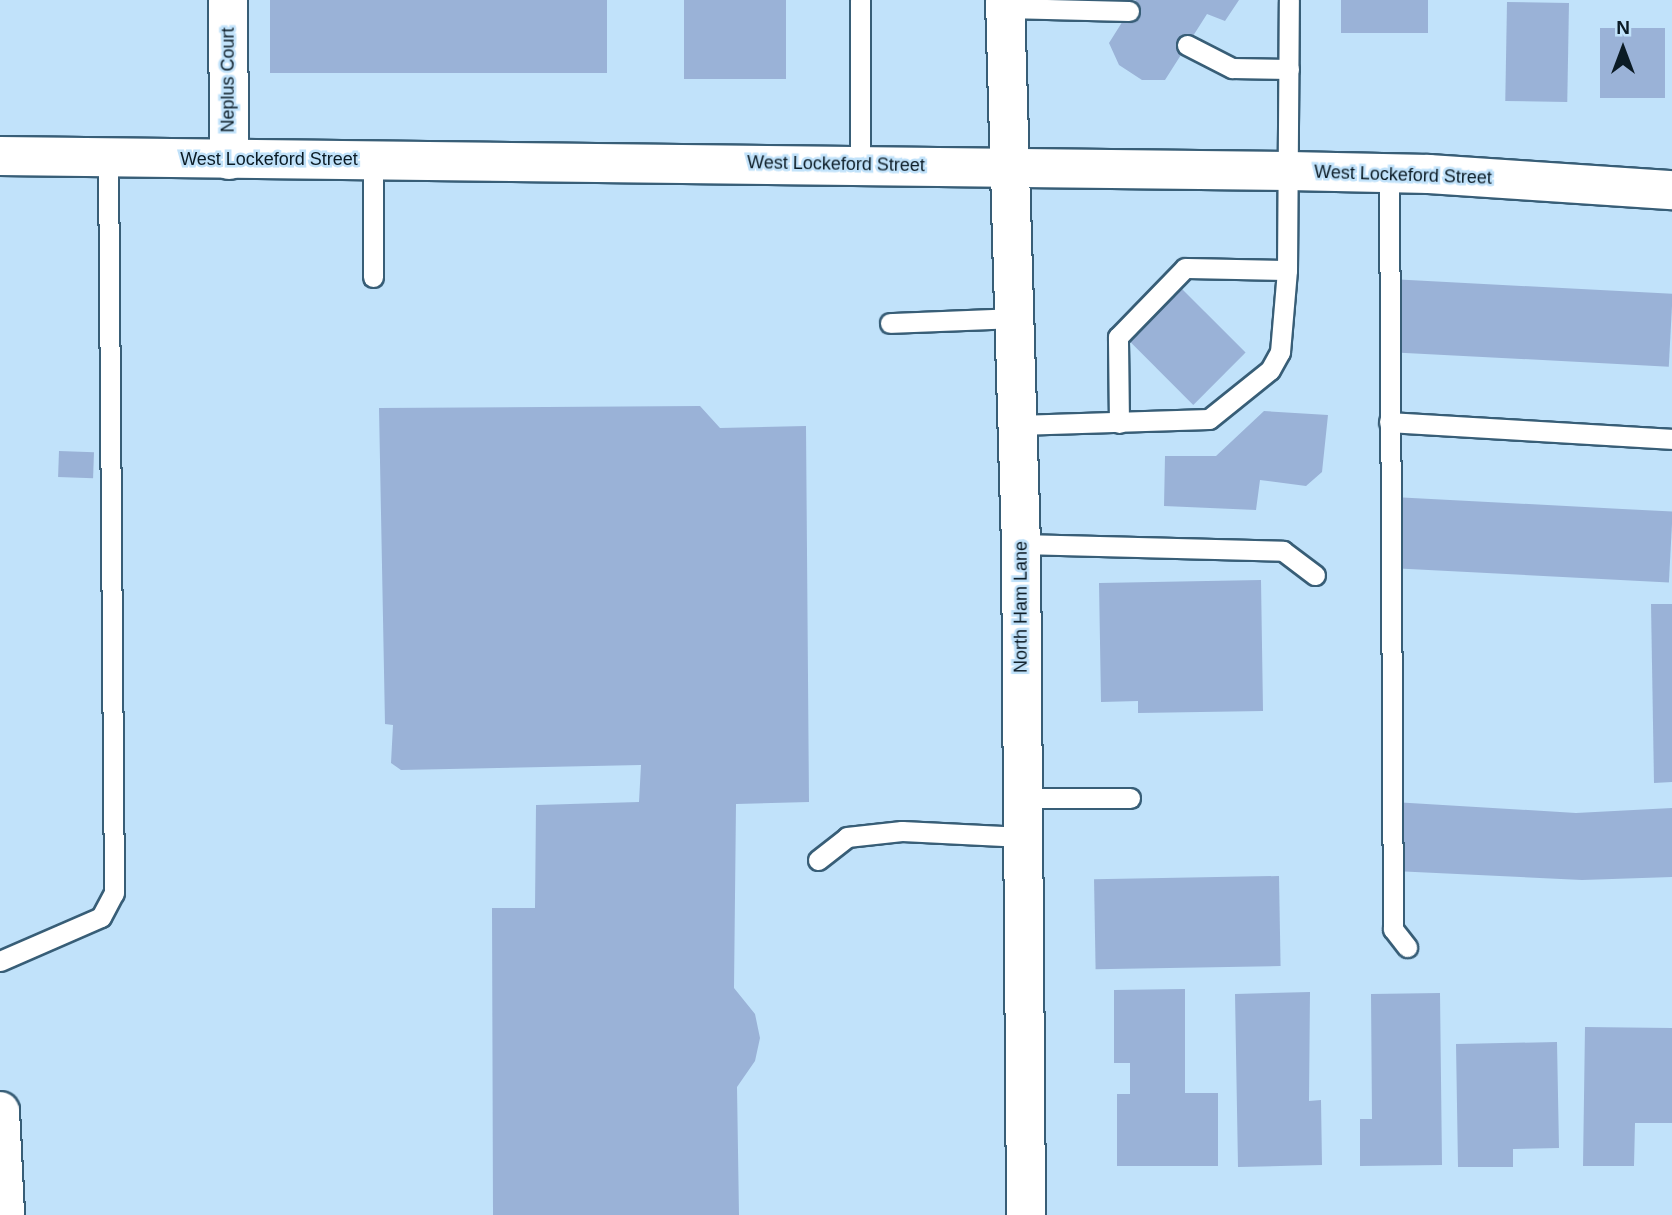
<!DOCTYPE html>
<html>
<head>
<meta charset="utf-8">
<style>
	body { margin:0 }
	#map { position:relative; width:1672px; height:1215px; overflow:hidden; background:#c1e2fa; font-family:Helvetica,sans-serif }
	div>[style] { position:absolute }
	.building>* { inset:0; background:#9ab2d7; transform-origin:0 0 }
	.roads { filter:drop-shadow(2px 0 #385e77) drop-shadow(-2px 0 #385e77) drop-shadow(0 2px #385e77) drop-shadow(0 -2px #385e77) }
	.service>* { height:19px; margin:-9.5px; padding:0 9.5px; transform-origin:9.5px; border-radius:9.5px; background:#fff }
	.minor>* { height:38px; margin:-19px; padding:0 19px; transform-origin:19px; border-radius:19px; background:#fff }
	.tertiary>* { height:38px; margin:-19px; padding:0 19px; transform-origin:19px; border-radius:19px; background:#fff }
	.secondary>* { height:38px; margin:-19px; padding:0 19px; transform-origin:19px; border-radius:19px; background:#fff }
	span { translate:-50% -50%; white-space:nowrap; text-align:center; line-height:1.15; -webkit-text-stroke:5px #c1e2fa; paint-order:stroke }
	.street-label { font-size:18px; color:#0b1b25 }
	.north { position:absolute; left:1588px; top:14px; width:70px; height:70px; -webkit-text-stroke:5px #c1e2fa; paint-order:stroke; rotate:0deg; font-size:19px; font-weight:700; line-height:28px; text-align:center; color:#0b1b25 }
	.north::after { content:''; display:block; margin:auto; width:24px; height:32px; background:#0b1b25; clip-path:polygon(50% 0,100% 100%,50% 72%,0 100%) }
</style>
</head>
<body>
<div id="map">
	<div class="building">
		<i style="left:270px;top:0;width:337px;height:73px"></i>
		<i style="left:684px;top:0;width:102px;height:79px"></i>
		<i style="clip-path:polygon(1136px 0,1239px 0,1225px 21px,1207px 14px,1165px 80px,1142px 80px,1119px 65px,1109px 43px)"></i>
		<i style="left:1341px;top:0;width:87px;height:33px"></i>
		<i style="left:1507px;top:2px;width:62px;height:99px;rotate:1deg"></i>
		<i style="left:1600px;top:28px;width:65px;height:70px"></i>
		<i style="left:1390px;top:279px;width:283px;height:73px;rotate:3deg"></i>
		<i style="left:1177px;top:284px;width:97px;height:74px;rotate:45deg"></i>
		<i style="clip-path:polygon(700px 406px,720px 428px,806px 426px,809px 802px,736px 804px,734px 988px,755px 1014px,760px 1038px,755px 1061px,737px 1087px,739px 1215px,493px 1215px,492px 908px,535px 908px,536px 805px,639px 802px,641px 765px,401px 770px,391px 763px,393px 725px,385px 724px,379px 408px)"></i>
		<i style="clip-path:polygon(1264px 411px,1328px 415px,1322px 472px,1306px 486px,1260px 480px,1256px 510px,1164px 506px,1165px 456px,1216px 456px)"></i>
		<i style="left:59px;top:451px;width:35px;height:26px;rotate:2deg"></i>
		<i style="left:1393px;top:497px;width:280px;height:71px;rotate:3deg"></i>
		<i style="clip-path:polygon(1261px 580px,1263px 711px,1138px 713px,1138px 701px,1101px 702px,1099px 583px)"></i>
		<i style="clip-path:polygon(1651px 604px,1672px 604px,1672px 782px,1654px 783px)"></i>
		<i style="clip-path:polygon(1393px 802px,1576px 813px,1672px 808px,1672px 877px,1582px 880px,1394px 871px)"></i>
		<i style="left:1279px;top:876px;width:90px;height:185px;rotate:89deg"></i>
		<i style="clip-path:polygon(1185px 989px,1185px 1093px,1218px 1093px,1218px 1166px,1117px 1166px,1117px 1094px,1130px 1094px,1130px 1063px,1114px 1063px,1114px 990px)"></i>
		<i style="clip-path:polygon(1310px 992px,1309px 1101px,1321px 1100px,1322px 1165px,1238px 1167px,1235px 994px)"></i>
		<i style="clip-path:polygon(1440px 993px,1442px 1165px,1360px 1166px,1360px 1119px,1372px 1119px,1371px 994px)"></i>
		<i style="clip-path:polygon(1585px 1027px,1672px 1028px,1672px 1123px,1635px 1123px,1634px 1166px,1583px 1166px)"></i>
		<i style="clip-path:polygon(1557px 1042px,1559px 1148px,1513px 1149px,1513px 1167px,1458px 1167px,1456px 1044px)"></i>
	</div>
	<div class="roads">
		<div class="service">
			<i style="left:860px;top:0;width:164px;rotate:90deg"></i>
			<i style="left:1005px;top:8px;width:124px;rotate:1.4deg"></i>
			<i style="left:1187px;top:45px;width:51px;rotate:27.1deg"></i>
			<i style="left:1232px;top:68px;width:57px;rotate:1deg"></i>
			<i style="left:373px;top:160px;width:117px;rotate:90deg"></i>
			<i style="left:1389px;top:173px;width:756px;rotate:89.7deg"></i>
			<i style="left:1393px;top:929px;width:23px;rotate:52deg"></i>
			<i style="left:890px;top:323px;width:124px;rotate:-2.3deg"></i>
			<i style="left:1389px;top:422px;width:284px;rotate:3.4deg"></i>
			<i style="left:1119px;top:423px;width:86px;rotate:-90.7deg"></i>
			<i style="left:1118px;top:337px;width:96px;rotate:-45.8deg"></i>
			<i style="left:1185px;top:268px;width:102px;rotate:1.1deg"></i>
			<i style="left:1017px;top:425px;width:192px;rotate:-1.8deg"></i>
			<i style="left:1209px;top:419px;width:78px;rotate:-38.8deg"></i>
			<i style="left:1270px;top:370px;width:21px;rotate:-61deg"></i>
			<i style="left:1280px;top:352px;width:82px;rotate:-85.1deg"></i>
			<i style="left:1287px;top:270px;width:270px;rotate:-89.6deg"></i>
			<i style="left:1021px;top:544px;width:262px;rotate:1.5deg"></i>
			<i style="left:1283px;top:551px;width:40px;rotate:37deg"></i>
			<i style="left:1023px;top:798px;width:107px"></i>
			<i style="left:818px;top:860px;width:37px;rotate:-38deg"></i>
			<i style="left:847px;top:837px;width:55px;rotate:-6.2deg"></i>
			<i style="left:902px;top:831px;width:121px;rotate:2.8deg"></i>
			<i style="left:0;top:961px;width:110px;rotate:-23.5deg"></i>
			<i style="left:101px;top:917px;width:27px;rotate:-62deg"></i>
			<i style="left:114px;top:893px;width:735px;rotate:-90.47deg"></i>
		</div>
		<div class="minor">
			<i style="left:228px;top:0;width:160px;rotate:89.6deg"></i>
			<i style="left:0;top:1111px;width:104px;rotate:87.2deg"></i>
		</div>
		<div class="tertiary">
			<i style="left:0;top:156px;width:1289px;rotate:0.67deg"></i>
			<i style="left:1289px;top:171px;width:140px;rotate:1.2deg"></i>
			<i style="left:1429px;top:174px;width:244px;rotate:3.8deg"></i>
		</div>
		<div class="secondary">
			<i style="left:1005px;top:0;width:544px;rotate:88.32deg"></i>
			<i style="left:1021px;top:544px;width:671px;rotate:89.57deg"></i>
		</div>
	</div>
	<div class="street-label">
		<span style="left:228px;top:80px;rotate:-90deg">Neplus Court</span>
		<span style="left:269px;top:159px">West Lockeford Street</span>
		<span style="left:836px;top:164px;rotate:1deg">West Lockeford Street</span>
		<span style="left:1403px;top:175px;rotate:2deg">West Lockeford Street</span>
		<span style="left:1021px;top:607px;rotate:-90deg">North Ham Lane</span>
	</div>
	<div class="north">N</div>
</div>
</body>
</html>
